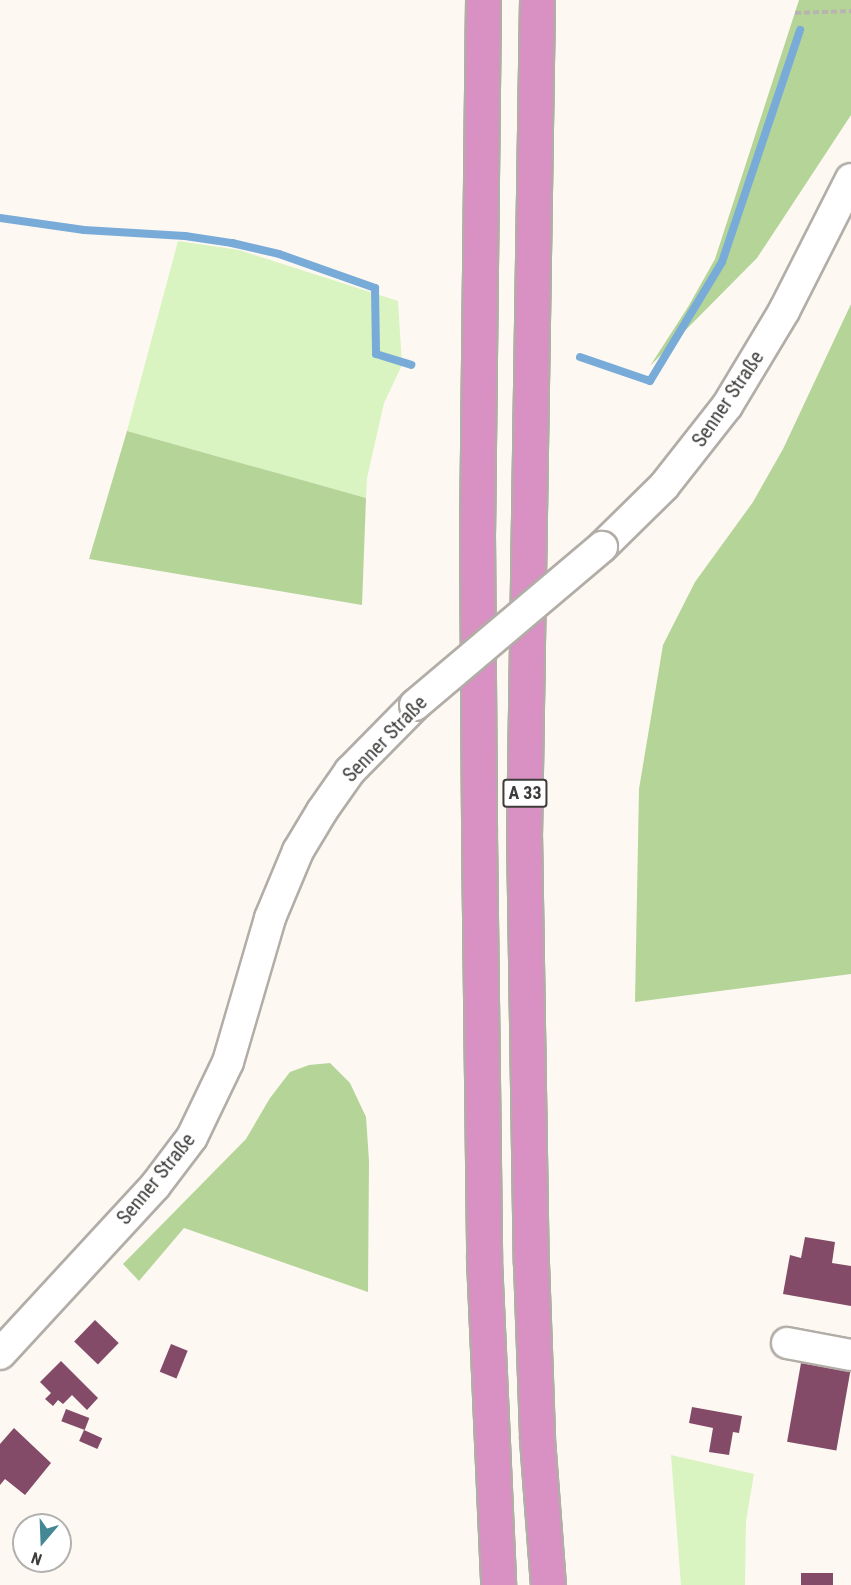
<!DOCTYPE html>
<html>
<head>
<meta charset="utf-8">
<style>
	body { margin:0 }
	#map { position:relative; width:851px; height:1585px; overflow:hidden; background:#fdf8f2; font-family:"Roboto Condensed",sans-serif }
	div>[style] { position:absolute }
	.green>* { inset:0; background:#d9f4c1 }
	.forest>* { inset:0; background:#b5d498 }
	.stream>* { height:8px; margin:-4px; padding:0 4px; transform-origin:4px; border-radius:4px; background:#79abd9 }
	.building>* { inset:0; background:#834b68; transform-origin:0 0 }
	.path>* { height:4px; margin-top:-2px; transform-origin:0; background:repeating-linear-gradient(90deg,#b8b4af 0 6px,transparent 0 9px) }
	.roads { filter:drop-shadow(2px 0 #b2ada7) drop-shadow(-2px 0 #b2ada7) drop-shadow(0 2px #b2ada7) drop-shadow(0 -2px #b2ada7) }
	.minor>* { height:30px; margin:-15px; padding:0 15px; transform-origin:15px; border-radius:15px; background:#fff }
	.highway>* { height:33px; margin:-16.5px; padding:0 16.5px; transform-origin:16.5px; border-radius:16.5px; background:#d990c3 }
	.bridges { filter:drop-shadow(2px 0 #b2ada7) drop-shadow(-2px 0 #b2ada7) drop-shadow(0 2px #b2ada7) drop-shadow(0 -2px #b2ada7) }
	.minor-bridge>* { height:30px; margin:-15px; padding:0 15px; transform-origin:15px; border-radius:15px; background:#fff }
	span { translate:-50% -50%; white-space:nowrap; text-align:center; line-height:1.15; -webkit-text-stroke:6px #fff; paint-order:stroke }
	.shield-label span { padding:2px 4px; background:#fff; border:2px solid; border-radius:4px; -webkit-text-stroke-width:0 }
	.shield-label { font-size:18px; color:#3e3c3a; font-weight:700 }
	.street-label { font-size:20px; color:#3e3c3a }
	.north { position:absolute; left:12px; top:1513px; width:60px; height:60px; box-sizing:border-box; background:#fff; border:2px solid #b2b1b0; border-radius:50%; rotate:199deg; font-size:16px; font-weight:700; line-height:24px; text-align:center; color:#3e3c3a }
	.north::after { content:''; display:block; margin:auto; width:21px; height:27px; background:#438894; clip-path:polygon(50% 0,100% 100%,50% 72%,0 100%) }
</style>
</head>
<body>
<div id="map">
	<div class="green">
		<i style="clip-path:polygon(178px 241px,239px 250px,398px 301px,402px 365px,384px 403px,367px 478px,366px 498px,127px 431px)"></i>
		<i style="clip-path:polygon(671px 1455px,754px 1474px,746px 1521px,745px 1585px,681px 1585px)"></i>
	</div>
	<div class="forest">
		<i style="clip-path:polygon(799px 0,851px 0,851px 115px,757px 258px,650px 366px,688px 307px,715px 259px)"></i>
		<i style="clip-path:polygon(851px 304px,851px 974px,635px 1002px,639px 789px,663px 645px,695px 582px,753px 502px,783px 449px)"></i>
		<i style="clip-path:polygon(127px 431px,366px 498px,362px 605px,89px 559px)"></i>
		<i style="clip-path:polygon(330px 1063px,350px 1083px,366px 1117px,369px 1161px,368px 1292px,184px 1228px,139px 1281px,123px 1264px,246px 1139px,270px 1098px,290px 1072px,309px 1065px)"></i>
	</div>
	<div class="stream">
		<i style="left:0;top:218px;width:85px;rotate:8.1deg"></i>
		<i style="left:84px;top:230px;width:101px;rotate:3.4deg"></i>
		<i style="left:185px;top:236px;width:48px;rotate:8.5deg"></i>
		<i style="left:232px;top:243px;width:48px;rotate:13.2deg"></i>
		<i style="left:279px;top:254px;width:102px;rotate:19.5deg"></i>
		<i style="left:375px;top:288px;width:66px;rotate:89.1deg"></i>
		<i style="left:376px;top:354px;width:37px;rotate:17deg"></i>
		<i style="left:580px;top:357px;width:74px;rotate:18.9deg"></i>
		<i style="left:650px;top:381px;width:139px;rotate:-58.8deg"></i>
		<i style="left:722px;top:262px;width:245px;rotate:-71.4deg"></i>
	</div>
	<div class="building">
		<i style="clip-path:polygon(805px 1237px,835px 1242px,832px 1263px,851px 1266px,851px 1306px,783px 1294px,790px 1255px,801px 1258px)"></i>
		<i style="left:95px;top:1320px;width:33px;height:30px;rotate:44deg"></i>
		<i style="left:171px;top:1344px;width:18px;height:30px;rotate:22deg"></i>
		<i style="clip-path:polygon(61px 1361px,98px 1398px,87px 1410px,72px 1395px,63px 1404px,58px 1400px,53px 1406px,45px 1399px,51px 1393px,40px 1382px)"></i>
		<i style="left:801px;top:1363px;width:50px;height:80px;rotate:10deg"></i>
		<i style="clip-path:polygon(692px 1407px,742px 1416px,739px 1433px,733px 1432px,729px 1455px,709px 1452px,713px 1428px,689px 1423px)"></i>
		<i style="left:66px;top:1409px;width:25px;height:13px;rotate:21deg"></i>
		<i style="clip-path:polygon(14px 1428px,51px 1463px,25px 1495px,5px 1479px,0 1485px,0 1444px)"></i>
		<i style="left:84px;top:1430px;width:20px;height:12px;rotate:24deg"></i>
		<i style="left:801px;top:1573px;width:32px;height:12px"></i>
	</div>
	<div class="path">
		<i style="left:795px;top:13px;width:56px;rotate:-2deg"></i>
	</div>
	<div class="roads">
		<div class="minor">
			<i style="left:602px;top:547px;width:87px;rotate:-44.5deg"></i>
			<i style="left:664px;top:486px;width:102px;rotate:-51.8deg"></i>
			<i style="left:727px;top:406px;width:111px;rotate:-59deg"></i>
			<i style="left:784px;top:311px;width:148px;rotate:-63.1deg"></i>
			<i style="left:787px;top:1343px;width:65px;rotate:10.6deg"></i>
			<i style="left:0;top:1354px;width:229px;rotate:-47.3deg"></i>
			<i style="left:155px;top:1186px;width:61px;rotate:-52.9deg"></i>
			<i style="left:192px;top:1137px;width:83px;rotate:-64.4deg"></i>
			<i style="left:228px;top:1062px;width:150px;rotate:-73.7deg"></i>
			<i style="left:270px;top:918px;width:73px;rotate:-67.3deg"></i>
			<i style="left:298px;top:851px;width:47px;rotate:-59deg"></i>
			<i style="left:322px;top:811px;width:49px;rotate:-55deg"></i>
			<i style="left:350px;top:771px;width:93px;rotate:-45.4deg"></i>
		</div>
		<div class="highway">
			<i style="left:483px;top:0;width:533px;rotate:90.64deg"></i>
			<i style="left:477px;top:533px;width:301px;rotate:89.6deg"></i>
			<i style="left:479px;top:834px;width:425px;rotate:89.3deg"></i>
			<i style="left:484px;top:1259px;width:326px;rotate:87.5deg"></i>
			<i style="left:537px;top:0;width:833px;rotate:90.89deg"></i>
			<i style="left:524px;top:833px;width:430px;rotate:89.1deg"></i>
			<i style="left:531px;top:1263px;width:176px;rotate:88deg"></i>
			<i style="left:537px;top:1439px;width:146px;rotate:85.7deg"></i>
		</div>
	</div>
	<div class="bridges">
		<div class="minor-bridge">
			<i style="left:415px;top:705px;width:245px;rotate:-40.2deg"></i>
		</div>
	</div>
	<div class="shield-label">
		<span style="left:525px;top:793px">A 33</span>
	</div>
	<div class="street-label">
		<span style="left:728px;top:399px;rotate:-56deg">Senner Straße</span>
		<span style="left:385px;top:739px;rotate:-46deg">Senner Straße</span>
		<span style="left:156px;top:1179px;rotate:-51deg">Senner Straße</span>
	</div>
	<div class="north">N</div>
</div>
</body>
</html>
